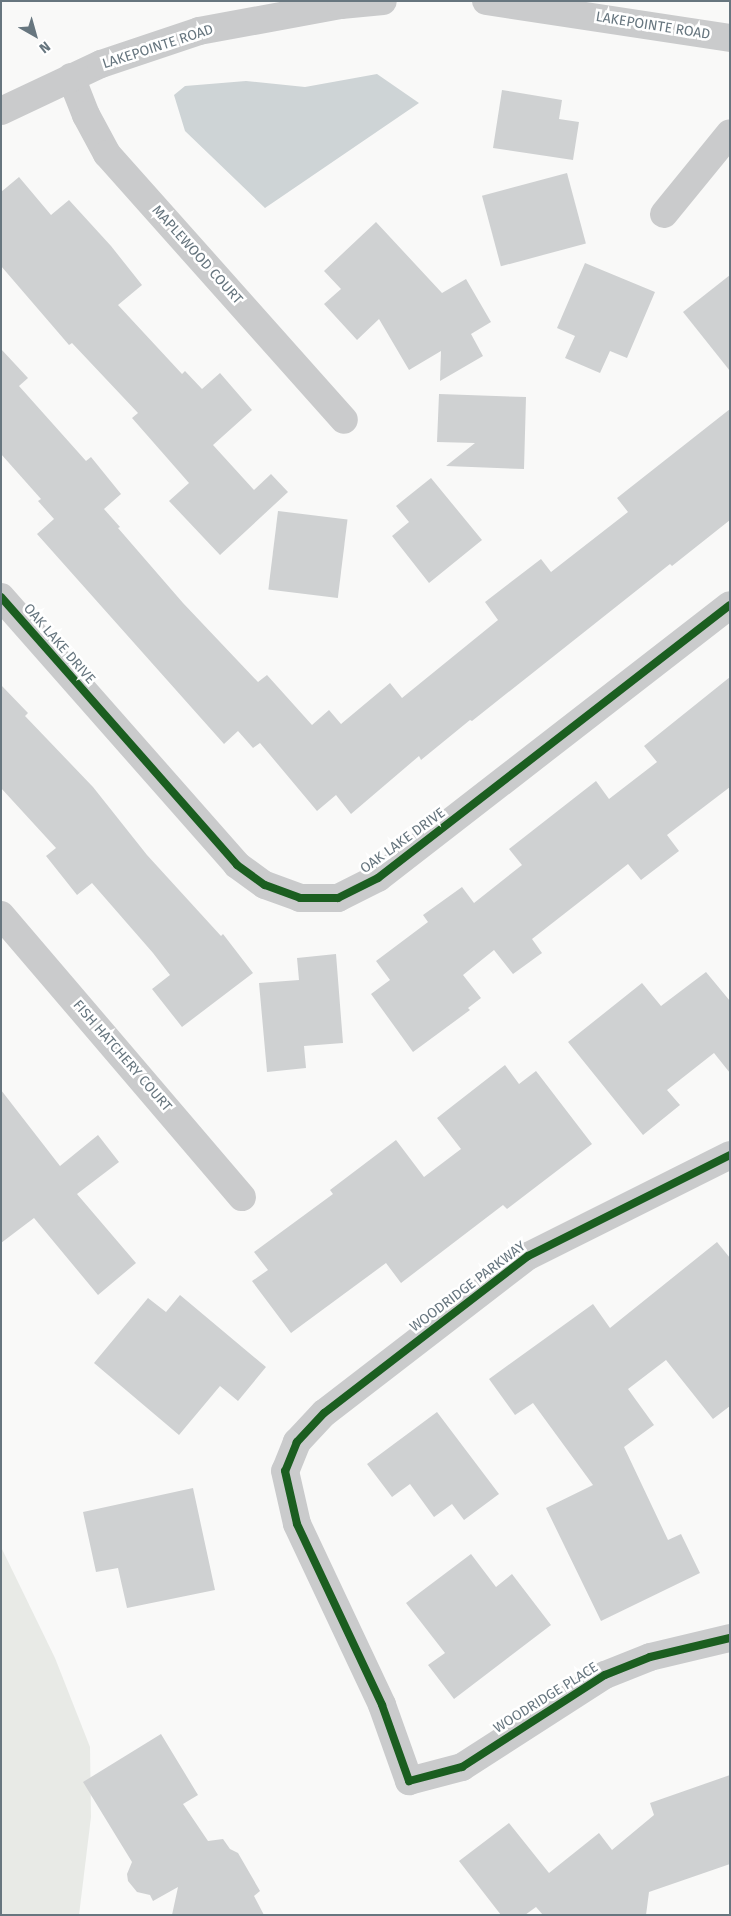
<!DOCTYPE html>
<html>
<head>
<meta charset="utf-8">
<style>
	body { margin:0 }
	#map { position:relative; width:731px; height:1916px; overflow:hidden; background:#f9f9f8; font-family:"Fira Sans",sans-serif }
	div>[style] { position:absolute }
	.green>* { inset:0; background:#e8eae6 }
	.water>* { inset:0; background:#ced4d6 }
	.building>* { inset:0; background:#cfd1d2; transform-origin:0 0 }
	.street>* { height:28px; margin:-14px; padding:0 14px; transform-origin:14px; border-radius:14px; background:#cacbcc }
	.cycleway>* { height:8px; margin:-4px; padding:0 4px; transform-origin:4px; border-radius:4px; background:#1b5e20 }
	span { translate:-50% -50%; white-space:nowrap; text-align:center; line-height:1.15; -webkit-text-stroke:5px #fff; paint-order:stroke }
	.street-label { font-size:14px; color:#67767f }
	.frame { position:absolute; inset:0; border:2px solid #67767f; pointer-events:none }
	.north { position:absolute; left:10px; top:10px; width:50px; height:50px; -webkit-text-stroke:4px #fff; paint-order:stroke; rotate:142deg; font-size:14px; font-weight:700; line-height:20px; text-align:center; color:#67767f }
	.north::after { content:''; display:block; margin:auto; width:18px; height:22px; background:#67767f; clip-path:polygon(50% 0,100% 100%,50% 72%,0 100%) }
</style>
</head>
<body>
<div id="map">
	<div class="green">
		<i style="clip-path:polygon(1px 1547px,55px 1658px,90px 1747px,91px 1817px,79px 1915px,1px 1915px)"></i>
	</div>
	<div class="water">
		<i style="clip-path:polygon(377px 74px,419px 103px,265px 208px,185px 131px,174px 95px,185px 86px,246px 81px,305px 87px)"></i>
	</div>
	<div class="building">
		<i style="clip-path:polygon(502px 90px,562px 100px,559px 119px,579px 122px,573px 160px,493px 148px)"></i>
		<i style="left:567px;top:173px;width:73px;height:88px;rotate:75deg"></i>
		<i style="clip-path:polygon(19px 177px,51px 215px,69px 200px,111px 246px,142px 285px,118px 305px,182px 374px,185px 371px,202px 389px,220px 373px,252px 410px,213px 445px,254px 490px,271px 474px,288px 492px,220px 555px,169px 501px,189px 483px,132px 418px,138px 413px,72px 343px,69px 345px,1px 266px,1px 192px)"></i>
		<i style="clip-path:polygon(376px 222px,442px 293px,466px 279px,491px 322px,471px 334px,483px 356px,440px 381px,441px 351px,409px 370px,379px 319px,357px 340px,324px 304px,341px 289px,324px 271px)"></i>
		<i style="clip-path:polygon(585px 263px,655px 292px,627px 358px,610px 351px,600px 373px,565px 358px,575px 336px,557px 328px)"></i>
		<i style="clip-path:polygon(730px 275px,730px 371px,683px 312px)"></i>
		<i style="clip-path:polygon(1px 349px,28px 378px,19px 386px,86px 461px,91px 457px,121px 494px,104px 509px,120px 527px,118px 528px,183px 603px,258px 682px,267px 675px,312px 725px,329px 710px,341px 724px,390px 683px,402px 698px,498px 620px,485px 602px,541px 559px,551px 572px,628px 512px,617px 498px,730px 409px,730px 520px,672px 566px,670px 564px,472px 721px,470px 720px,421px 760px,419px 756px,351px 814px,336px 795px,317px 811px,260px 743px,253px 748px,238px 731px,224px 744px,37px 534px,54px 519px,38px 501px,41px 499px,1px 454px)"></i>
		<i style="clip-path:polygon(439px 394px,526px 397px,524px 469px,446px 466px,475px 443px,437px 442px)"></i>
		<i style="clip-path:polygon(431px 478px,482px 540px,429px 583px,392px 536px,409px 522px,396px 506px)"></i>
		<i style="left:278px;top:511px;width:70px;height:79px;rotate:7deg"></i>
		<i style="clip-path:polygon(730px 677px,730px 787px,667px 835px,679px 851px,641px 880px,628px 864px,532px 939px,542px 953px,513px 974px,494px 950px,463px 975px,481px 998px,468px 1008px,470px 1010px,413px 1052px,371px 994px,390px 980px,376px 961px,428px 922px,423px 915px,462px 887px,474px 903px,522px 865px,509px 849px,596px 781px,609px 799px,657px 762px,644px 746px)"></i>
		<i style="clip-path:polygon(1px 685px,28px 713px,25px 716px,93px 787px,147px 855px,221px 936px,223px 934px,253px 973px,182px 1027px,152px 989px,170px 975px,153px 953px,92px 883px,77px 895px,46px 856px,56px 848px,1px 788px)"></i>
		<i style="clip-path:polygon(336px 954px,343px 1043px,304px 1046px,306px 1068px,267px 1072px,259px 983px,299px 980px,297px 958px)"></i>
		<i style="clip-path:polygon(706px 972px,730px 1001px,730px 1073px,714px 1053px,667px 1090px,680px 1105px,643px 1135px,568px 1042px,642px 983px,661px 1006px)"></i>
		<i style="clip-path:polygon(505px 1065px,519px 1084px,536px 1071px,592px 1144px,507px 1209px,503px 1205px,401px 1283px,386px 1263px,291px 1333px,252px 1281px,268px 1270px,254px 1252px,333px 1194px,330px 1190px,396px 1140px,424px 1177px,461px 1149px,437px 1118px)"></i>
		<i style="clip-path:polygon(1px 1090px,60px 1166px,98px 1135px,119px 1162px,77px 1194px,136px 1263px,98px 1295px,34px 1218px,1px 1243px)"></i>
		<i style="clip-path:polygon(717px 1242px,730px 1258px,730px 1406px,713px 1419px,666px 1360px,628px 1389px,654px 1425px,624px 1447px,668px 1540px,681px 1534px,700px 1573px,601px 1621px,546px 1508px,593px 1485px,533px 1403px,515px 1415px,489px 1379px,593px 1304px,610px 1328px)"></i>
		<i style="clip-path:polygon(180px 1295px,266px 1367px,238px 1401px,220px 1386px,179px 1435px,94px 1363px,148px 1298px,166px 1312px)"></i>
		<i style="clip-path:polygon(437px 1412px,499px 1494px,464px 1520px,452px 1504px,434px 1517px,410px 1484px,392px 1497px,367px 1464px)"></i>
		<i style="clip-path:polygon(193px 1488px,215px 1590px,127px 1608px,118px 1568px,96px 1572px,83px 1512px)"></i>
		<i style="clip-path:polygon(471px 1554px,496px 1587px,512px 1574px,551px 1625px,454px 1699px,428px 1665px,445px 1653px,406px 1603px)"></i>
		<i style="clip-path:polygon(161px 1734px,198px 1795px,183px 1804px,208px 1841px,223px 1839px,230px 1849px,238px 1853px,260px 1891px,254px 1896px,264px 1915px,172px 1915px,178px 1887px,153px 1901px,150px 1895px,137px 1892px,128px 1881px,127px 1874px,132px 1862px,83px 1782px)"></i>
		<i style="clip-path:polygon(730px 1775px,730px 1864px,649px 1892px,646px 1915px,543px 1915px,536px 1907px,525px 1915px,501px 1915px,459px 1861px,509px 1823px,549px 1873px,599px 1833px,612px 1850px,654px 1815px,650px 1803px)"></i>
	</div>
	<div class="street">
		<i style="left:486px;top:1px;width:247px;rotate:8.6deg"></i>
		<i style="left:71px;top:77px;width:41px;rotate:68.5deg"></i>
		<i style="left:86px;top:115px;width:44px;rotate:61.7deg"></i>
		<i style="left:107px;top:154px;width:356px;rotate:48.3deg"></i>
		<i style="left:1px;top:111px;width:110px;rotate:-25.2deg"></i>
		<i style="left:101px;top:64px;width:103px;rotate:-18.6deg"></i>
		<i style="left:199px;top:31px;width:144px;rotate:-10.4deg"></i>
		<i style="left:341px;top:5px;width:42px;rotate:-5.4deg"></i>
		<i style="left:664px;top:214px;width:104px;rotate:-50.8deg"></i>
		<i style="left:1px;top:597px;width:357px;rotate:48.6deg"></i>
		<i style="left:237px;top:865px;width:34px;rotate:36deg"></i>
		<i style="left:265px;top:885px;width:37px;rotate:20deg"></i>
		<i style="left:300px;top:898px;width:38px"></i>
		<i style="left:338px;top:898px;width:45px;rotate:-26.6deg"></i>
		<i style="left:378px;top:878px;width:445px;rotate:-37.8deg"></i>
		<i style="left:1px;top:915px;width:371px;rotate:49.5deg"></i>
		<i style="left:730px;top:1155px;width:226px;rotate:153.4deg"></i>
		<i style="left:528px;top:1256px;width:257px;rotate:142.4deg"></i>
		<i style="left:324px;top:1413px;width:40px;rotate:133deg"></i>
		<i style="left:297px;top:1442px;width:31px;rotate:112deg"></i>
		<i style="left:285px;top:1471px;width:54px;rotate:77.2deg"></i>
		<i style="left:297px;top:1524px;width:200px;rotate:64.8deg"></i>
		<i style="left:382px;top:1705px;width:81px;rotate:70.4deg"></i>
		<i style="left:409px;top:1781px;width:55px;rotate:-14.8deg"></i>
		<i style="left:462px;top:1767px;width:170px;rotate:-32.8deg"></i>
		<i style="left:605px;top:1675px;width:48px;rotate:-21.8deg"></i>
		<i style="left:650px;top:1657px;width:82px;rotate:-13.4deg"></i>
	</div>
	<div class="cycleway">
		<i style="left:1px;top:597px;width:357px;rotate:48.6deg"></i>
		<i style="left:237px;top:865px;width:34px;rotate:36deg"></i>
		<i style="left:265px;top:885px;width:37px;rotate:20deg"></i>
		<i style="left:300px;top:898px;width:38px"></i>
		<i style="left:338px;top:898px;width:45px;rotate:-26.6deg"></i>
		<i style="left:378px;top:878px;width:445px;rotate:-37.8deg"></i>
		<i style="left:730px;top:1155px;width:226px;rotate:153.4deg"></i>
		<i style="left:528px;top:1256px;width:257px;rotate:142.4deg"></i>
		<i style="left:324px;top:1413px;width:40px;rotate:133deg"></i>
		<i style="left:297px;top:1442px;width:31px;rotate:112deg"></i>
		<i style="left:285px;top:1471px;width:54px;rotate:77.2deg"></i>
		<i style="left:297px;top:1524px;width:200px;rotate:64.8deg"></i>
		<i style="left:382px;top:1705px;width:81px;rotate:70.4deg"></i>
		<i style="left:409px;top:1781px;width:55px;rotate:-14.8deg"></i>
		<i style="left:462px;top:1767px;width:170px;rotate:-32.8deg"></i>
		<i style="left:605px;top:1675px;width:48px;rotate:-21.8deg"></i>
		<i style="left:650px;top:1657px;width:82px;rotate:-13.4deg"></i>
	</div>
	<div class="street-label">
		<span style="left:653px;top:26px;rotate:9deg">LAKEPOINTE ROAD</span>
		<span style="left:158px;top:47px;rotate:-18deg">LAKEPOINTE ROAD</span>
		<span style="left:197px;top:255px;rotate:48deg">MAPLEWOOD COURT</span>
		<span style="left:59px;top:644px;rotate:49deg">OAK LAKE DRIVE</span>
		<span style="left:403px;top:841px;rotate:-36deg">OAK LAKE DRIVE</span>
		<span style="left:122px;top:1056px;rotate:49deg">FISH HATCHERY COURT</span>
		<span style="left:468px;top:1287px;rotate:-37deg">WOODRIDGE PARKWAY</span>
		<span style="left:546px;top:1698px;rotate:-32deg">WOODRIDGE PLACE</span>
	</div>
	<div class="frame"></div>
	<div class="north">N</div>
</div>
</body>
</html>
